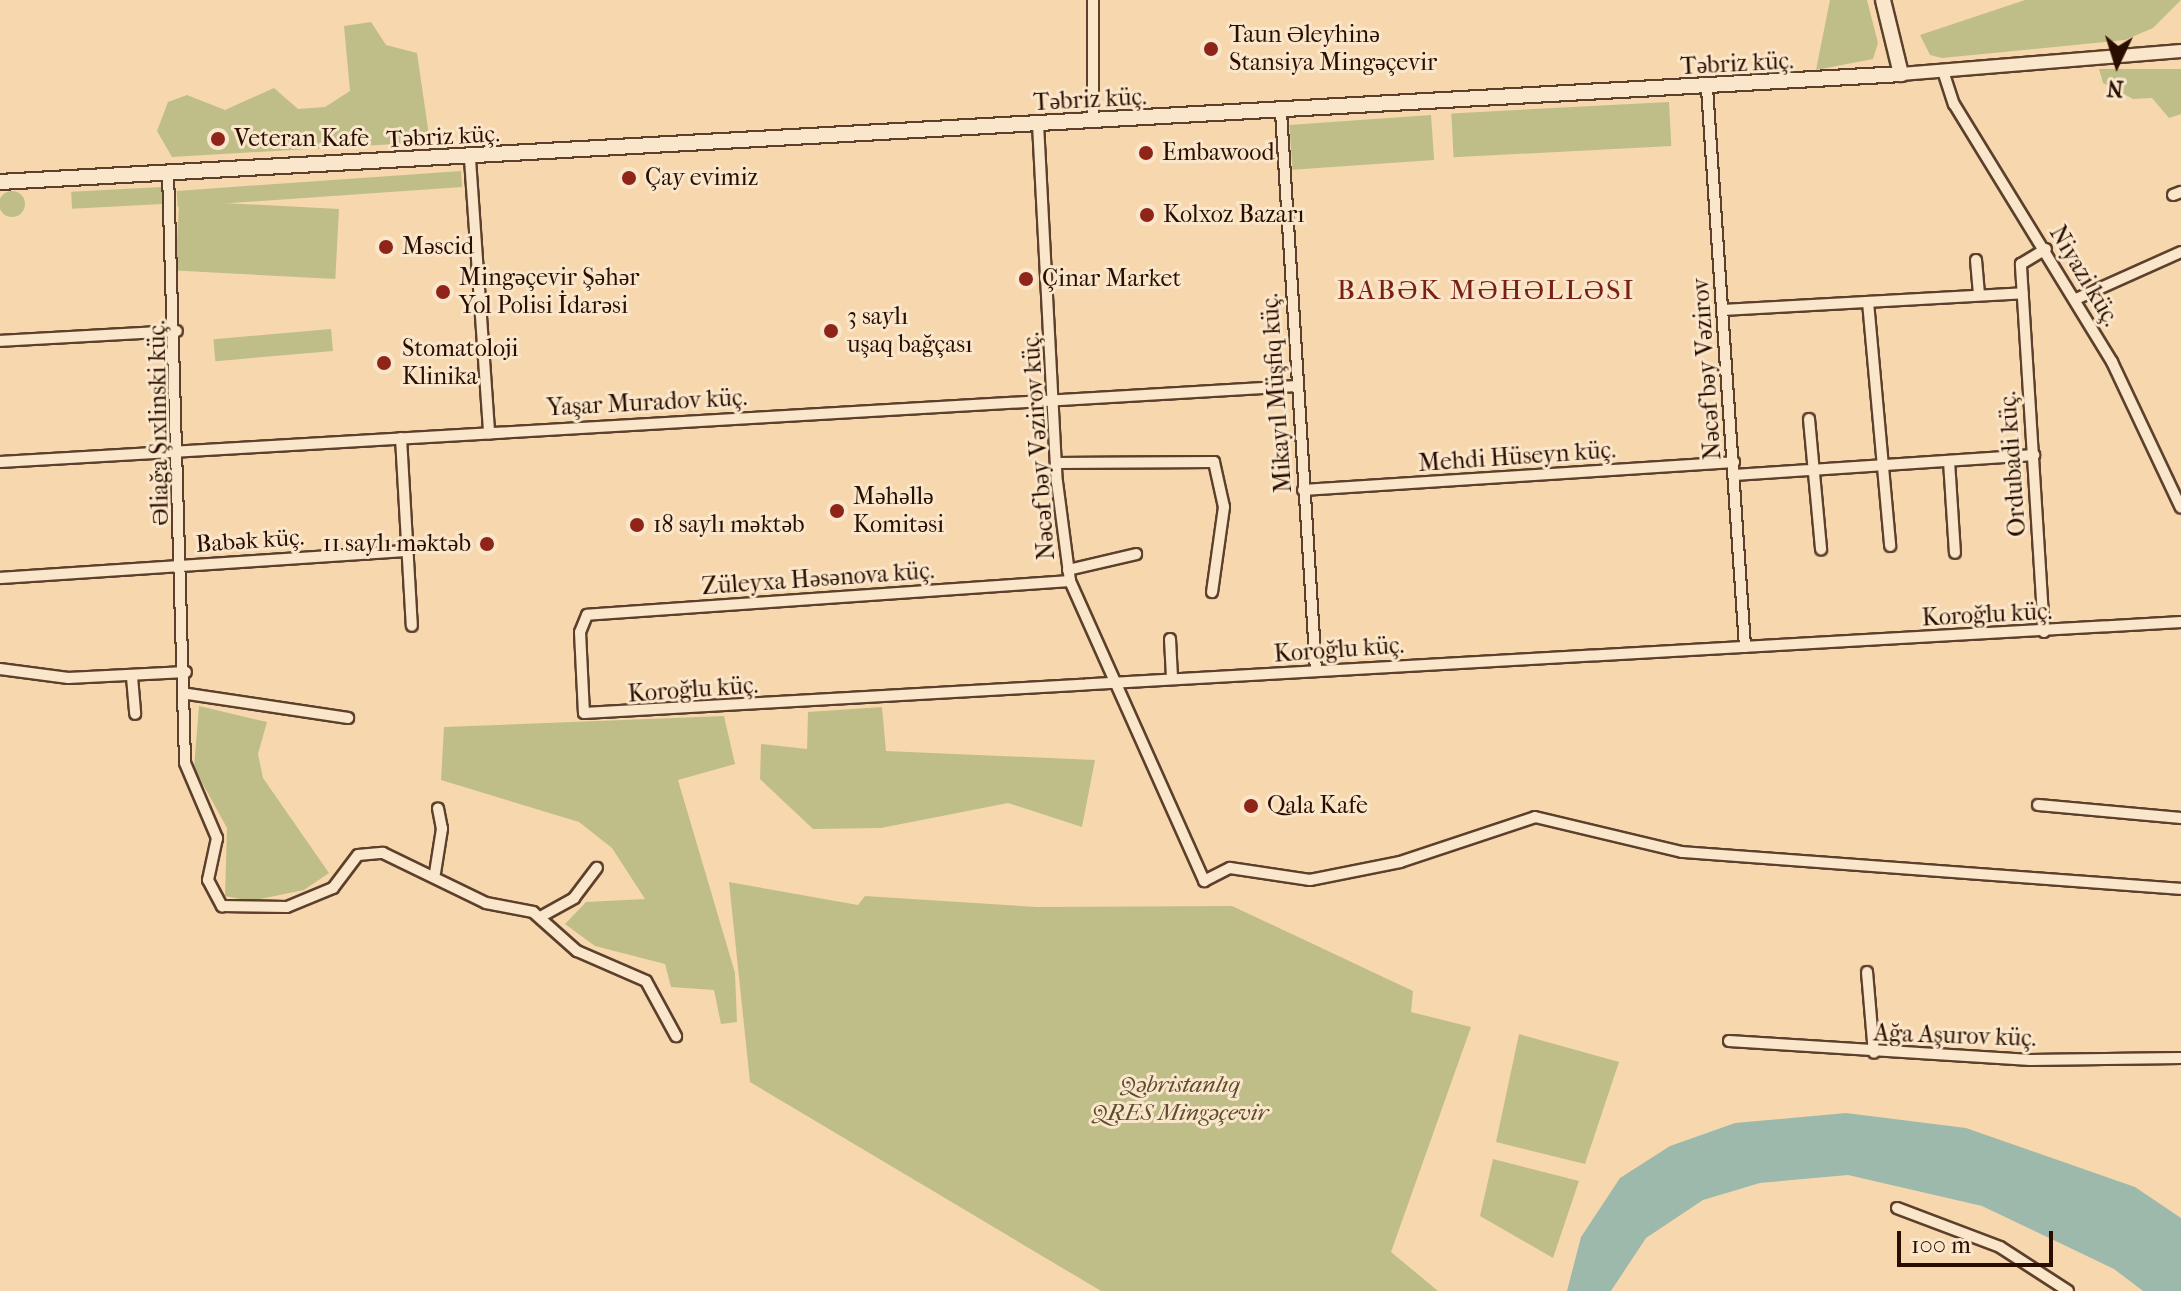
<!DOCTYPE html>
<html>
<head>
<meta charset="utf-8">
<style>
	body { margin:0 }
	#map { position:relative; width:2181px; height:1291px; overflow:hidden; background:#f7d8ae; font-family:"IM FELL French Canon",serif }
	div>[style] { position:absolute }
	.green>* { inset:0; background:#bfbe89; transform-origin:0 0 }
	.round { border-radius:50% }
	.water>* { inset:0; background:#9db9ac }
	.roads { filter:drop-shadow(2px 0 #5c402c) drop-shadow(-2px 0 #5c402c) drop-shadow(0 2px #5c402c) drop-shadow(0 -2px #5c402c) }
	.minor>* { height:10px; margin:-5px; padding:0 5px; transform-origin:5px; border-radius:5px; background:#fae6ca }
	.tertiary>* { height:12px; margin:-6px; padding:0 6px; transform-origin:6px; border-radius:6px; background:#fae6ca }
	.secondary>* { height:14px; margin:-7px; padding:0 7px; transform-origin:7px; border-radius:7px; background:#fae6ca }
	.dots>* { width:22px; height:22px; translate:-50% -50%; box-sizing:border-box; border:4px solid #fae6ca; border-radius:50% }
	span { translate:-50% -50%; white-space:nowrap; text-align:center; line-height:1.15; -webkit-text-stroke:6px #fae6ca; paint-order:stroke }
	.poi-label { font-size:24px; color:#290e00 }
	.left { translate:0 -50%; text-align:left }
	.right { translate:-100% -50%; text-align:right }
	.street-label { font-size:24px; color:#290e00 }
	.park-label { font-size:24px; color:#5e4c30; font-style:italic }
	.quarter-label { font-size:28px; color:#7a1f14; letter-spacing:2px }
	.north { position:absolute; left:2077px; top:24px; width:80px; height:80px; -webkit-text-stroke:6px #fae6ca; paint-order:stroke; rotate:184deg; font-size:22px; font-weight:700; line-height:32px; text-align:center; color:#290e00 }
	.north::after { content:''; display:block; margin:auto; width:28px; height:36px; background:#290e00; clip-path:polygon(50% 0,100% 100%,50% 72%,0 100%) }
	.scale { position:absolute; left:1897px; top:1231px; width:156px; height:36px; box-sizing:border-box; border:4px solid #290e00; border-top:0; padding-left:10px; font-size:24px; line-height:28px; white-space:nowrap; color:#290e00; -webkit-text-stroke:6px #fae6ca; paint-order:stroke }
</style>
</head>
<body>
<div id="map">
	<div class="green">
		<i style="clip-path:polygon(1830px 0,1867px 0,1878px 43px,1873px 59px,1816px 70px)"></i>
		<i style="clip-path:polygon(2025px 0,2181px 0,2153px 28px,2125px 40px,1942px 58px,1930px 55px,1920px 35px)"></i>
		<i style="clip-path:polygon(371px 22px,386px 45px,417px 53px,430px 142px,172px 157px,157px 131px,168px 102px,187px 95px,225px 110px,274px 88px,298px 109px,325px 107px,350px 91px,344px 26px)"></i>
		<i style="clip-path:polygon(2099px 69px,2181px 69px,2181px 114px,2169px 118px,2152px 98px,2133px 99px,2103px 83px)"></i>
		<i style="left:1669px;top:102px;width:44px;height:218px;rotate:87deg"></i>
		<i style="left:1431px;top:115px;width:45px;height:142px;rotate:86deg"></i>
		<i style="left:461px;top:171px;width:16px;height:285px;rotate:86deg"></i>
		<i style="left:162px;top:187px;width:17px;height:91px;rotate:87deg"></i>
		<i class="round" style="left:-1px;top:191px;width:26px;height:26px"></i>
		<i style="left:339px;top:209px;width:70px;height:160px;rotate:93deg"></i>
		<i style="left:331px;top:329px;width:22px;height:118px;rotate:85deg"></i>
		<i style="clip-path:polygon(199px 706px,267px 722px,258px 754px,263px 778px,329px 873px,304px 890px,250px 901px,225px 896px,227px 828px,194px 768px)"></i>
		<i style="clip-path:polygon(882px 707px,886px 751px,1095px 760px,1082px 827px,1008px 803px,881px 828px,813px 829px,760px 779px,761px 744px,807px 749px,808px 712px)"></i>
		<i style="clip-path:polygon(724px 716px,735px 764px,678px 780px,735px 973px,737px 1022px,721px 1024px,714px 990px,671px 987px,665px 964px,595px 946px,565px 924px,586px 902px,645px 899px,612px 848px,579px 822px,441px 780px,444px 727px)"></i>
		<i style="clip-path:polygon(729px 882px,858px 905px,865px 896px,1037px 907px,1232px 906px,1413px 991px,1411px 1012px,1471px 1027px,1391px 1252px,1438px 1291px,1101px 1291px,750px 1082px)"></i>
		<i style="clip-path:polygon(1519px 1034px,1619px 1062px,1585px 1164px,1496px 1142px)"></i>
		<i style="clip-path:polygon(1493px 1159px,1579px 1181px,1553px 1258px,1480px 1216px)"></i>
	</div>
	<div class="water">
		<i style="clip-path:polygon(1846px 1113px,1966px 1128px,2135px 1187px,2181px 1218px,2181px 1291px,2143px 1291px,2114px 1269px,1982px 1206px,1848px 1175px,1760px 1183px,1703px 1200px,1646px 1238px,1611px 1291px,1567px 1291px,1581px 1237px,1620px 1178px,1670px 1146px,1735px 1123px)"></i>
	</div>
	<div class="roads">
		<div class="minor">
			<i style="left:1943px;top:71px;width:35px;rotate:72deg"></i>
			<i style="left:1954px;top:104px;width:303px;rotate:58.5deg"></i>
			<i style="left:2112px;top:362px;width:161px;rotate:64.7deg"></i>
			<i style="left:1707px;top:88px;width:560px;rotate:86.11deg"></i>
			<i style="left:1281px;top:112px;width:560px;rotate:86.42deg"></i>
			<i style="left:1093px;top:121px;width:121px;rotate:-90deg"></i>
			<i style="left:1038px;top:124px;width:359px;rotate:87deg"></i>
			<i style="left:1057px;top:482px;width:100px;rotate:82.5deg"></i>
			<i style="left:1070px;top:581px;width:329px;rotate:65.9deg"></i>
			<i style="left:1204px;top:881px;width:29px;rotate:-27deg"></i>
			<i style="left:1230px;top:868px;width:81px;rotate:8.5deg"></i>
			<i style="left:1310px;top:880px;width:92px;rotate:-11.3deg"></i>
			<i style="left:1400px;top:862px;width:142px;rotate:-18.4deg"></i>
			<i style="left:1535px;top:817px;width:151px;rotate:13.4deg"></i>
			<i style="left:1682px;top:852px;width:500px;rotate:4.24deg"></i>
			<i style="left:470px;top:159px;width:275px;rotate:86deg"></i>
			<i style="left:168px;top:172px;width:591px;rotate:88.35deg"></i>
			<i style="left:185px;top:763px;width:82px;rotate:66.9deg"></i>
			<i style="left:217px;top:838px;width:43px;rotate:102.1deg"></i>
			<i style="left:208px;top:880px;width:30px;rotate:62deg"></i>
			<i style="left:222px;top:906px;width:65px;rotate:0.9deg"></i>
			<i style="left:287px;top:907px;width:50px;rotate:-22.4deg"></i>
			<i style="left:333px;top:888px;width:41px;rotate:-52.9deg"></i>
			<i style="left:358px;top:855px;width:25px;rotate:-5deg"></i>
			<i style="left:383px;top:853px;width:114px;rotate:25.9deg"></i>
			<i style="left:486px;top:903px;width:48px;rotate:10.8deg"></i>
			<i style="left:533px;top:912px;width:59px;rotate:41.6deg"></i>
			<i style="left:577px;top:951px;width:75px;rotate:23.5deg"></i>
			<i style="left:646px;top:981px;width:63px;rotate:61.4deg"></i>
			<i style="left:2173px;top:195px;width:9px;rotate:-21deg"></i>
			<i style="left:1976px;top:260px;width:35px;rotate:85deg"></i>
			<i style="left:2076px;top:299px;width:115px;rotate:-24.1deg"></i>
			<i style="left:1868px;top:302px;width:245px;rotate:84.8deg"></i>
			<i style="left:1723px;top:310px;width:300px;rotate:-3.2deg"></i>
			<i style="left:0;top:341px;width:177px;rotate:-3.2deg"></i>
			<i style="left:1809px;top:419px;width:131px;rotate:84.7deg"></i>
			<i style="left:401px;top:438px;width:188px;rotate:86.7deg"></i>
			<i style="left:1949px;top:461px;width:92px;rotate:86.3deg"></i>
			<i style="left:0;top:462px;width:1299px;rotate:-3.35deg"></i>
			<i style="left:1056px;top:463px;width:158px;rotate:-0.4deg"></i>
			<i style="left:1214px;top:462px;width:46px;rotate:77.5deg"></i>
			<i style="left:1224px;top:507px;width:86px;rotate:98deg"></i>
			<i style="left:1734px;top:475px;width:301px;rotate:-3.8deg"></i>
			<i style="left:1303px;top:490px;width:432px;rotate:-3.7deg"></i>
			<i style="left:1068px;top:570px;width:70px;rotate:-13.2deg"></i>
			<i style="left:0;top:578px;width:409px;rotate:-3.8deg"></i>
			<i style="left:1070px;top:581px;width:484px;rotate:176deg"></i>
			<i style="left:587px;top:615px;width:18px;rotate:112deg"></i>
			<i style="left:580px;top:632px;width:81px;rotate:87.2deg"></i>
			<i style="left:584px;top:713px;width:1600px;rotate:-3.26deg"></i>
			<i style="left:2044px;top:632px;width:369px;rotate:-93.6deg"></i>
			<i style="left:2021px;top:264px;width:29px;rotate:-31deg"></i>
			<i style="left:1170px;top:639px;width:39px;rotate:87deg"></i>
			<i style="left:0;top:669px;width:69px;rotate:7.5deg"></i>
			<i style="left:68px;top:678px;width:118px;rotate:-2.9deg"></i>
			<i style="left:132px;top:677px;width:37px;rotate:85deg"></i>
			<i style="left:188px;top:694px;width:162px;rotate:8.5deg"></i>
			<i style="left:2038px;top:805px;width:144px;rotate:5.2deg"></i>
			<i style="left:435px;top:873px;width:45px;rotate:-81deg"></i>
			<i style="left:442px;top:829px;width:21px;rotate:-101deg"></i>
			<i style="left:542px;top:916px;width:37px;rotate:-29deg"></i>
			<i style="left:574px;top:898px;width:38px;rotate:-53deg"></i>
			<i style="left:1867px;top:972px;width:81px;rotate:85.1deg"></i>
			<i style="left:1729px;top:1041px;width:302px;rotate:3.6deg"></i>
			<i style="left:2030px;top:1060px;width:151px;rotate:-0.8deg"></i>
			<i style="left:1897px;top:1208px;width:110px;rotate:20.7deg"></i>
			<i style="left:2000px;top:1247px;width:81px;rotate:32.9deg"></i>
		</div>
		<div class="tertiary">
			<i style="left:1901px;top:74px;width:281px;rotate:-4.7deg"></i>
		</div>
		<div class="secondary">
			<i style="left:0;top:182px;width:1904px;rotate:-3.25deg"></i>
			<i style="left:1901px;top:74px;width:76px;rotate:-103.7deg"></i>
		</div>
	</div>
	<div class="dots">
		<i style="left:1211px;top:49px;background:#8f2418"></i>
		<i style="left:218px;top:139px;background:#8f2418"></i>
		<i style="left:1146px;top:153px;background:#8f2418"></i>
		<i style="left:629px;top:178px;background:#8f2418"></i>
		<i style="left:1147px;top:215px;background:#8f2418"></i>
		<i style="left:386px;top:247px;background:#8f2418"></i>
		<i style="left:1026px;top:279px;background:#8f2418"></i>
		<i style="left:443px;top:292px;background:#8f2418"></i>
		<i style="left:831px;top:331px;background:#8f2418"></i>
		<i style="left:384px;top:363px;background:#8f2418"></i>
		<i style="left:837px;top:511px;background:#8f2418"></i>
		<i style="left:637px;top:525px;background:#8f2418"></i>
		<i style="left:487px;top:544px;background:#8f2418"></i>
		<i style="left:1251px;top:806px;background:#8f2418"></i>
	</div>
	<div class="poi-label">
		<span class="left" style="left:1229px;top:49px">Taun Əleyhinə<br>Stansiya Mingəçevir</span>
		<span class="left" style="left:234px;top:139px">Veteran Kafe</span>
		<span class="left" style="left:1162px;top:153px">Embawood</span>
		<span class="left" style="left:645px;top:178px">Çay evimiz</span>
		<span class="left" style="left:1163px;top:215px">Kolxoz Bazarı</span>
		<span class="left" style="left:402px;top:247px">Məscid</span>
		<span class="left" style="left:459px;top:292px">Mingəçevir Şəhər<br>Yol Polisi İdarəsi</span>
		<span class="left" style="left:1042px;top:279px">Çinar Market</span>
		<span class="left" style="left:847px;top:331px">3 saylı<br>uşaq bağçası</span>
		<span class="left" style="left:402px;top:363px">Stomatoloji<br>Klinika</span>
		<span class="left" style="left:853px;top:511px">Məhəllə<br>Komitəsi</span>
		<span class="left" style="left:653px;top:525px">18 saylı məktəb</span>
		<span class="right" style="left:471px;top:544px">11 saylı məktəb</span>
		<span class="left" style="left:1267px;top:806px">Qala Kafe</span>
	</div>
	<div class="street-label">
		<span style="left:1737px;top:64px;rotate:-3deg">Təbriz küç.</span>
		<span style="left:1090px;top:100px;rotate:-3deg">Təbriz küç.</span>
		<span style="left:443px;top:137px;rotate:-3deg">Təbriz küç.</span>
		<span style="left:2084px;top:276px;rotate:59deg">Niyazi küç.</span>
		<span style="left:1707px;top:369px;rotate:-94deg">Nəcəf bəy Vəzirov</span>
		<span style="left:1277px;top:393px;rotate:-94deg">Mikayıl Müşfiq küç.</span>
		<span style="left:647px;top:403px;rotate:-3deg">Yaşar Muradov küç.</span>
		<span style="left:159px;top:423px;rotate:-91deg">Əliağa Şıxlinski küç.</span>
		<span style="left:1039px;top:446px;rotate:-94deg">Nəcəf bəy Vəzirov küç.</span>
		<span style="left:1517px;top:457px;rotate:-4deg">Mehdi Hüseyn küç.</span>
		<span style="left:2013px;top:464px;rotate:-94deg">Ordubadi küç.</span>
		<span style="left:250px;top:541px;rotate:-4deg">Babək küç.</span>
		<span style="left:818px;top:579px;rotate:-4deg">Züleyxa Həsənova küç.</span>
		<span style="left:1987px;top:615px;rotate:-3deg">Koroğlu küç.</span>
		<span style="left:1339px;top:650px;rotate:-4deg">Koroğlu küç.</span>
		<span style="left:693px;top:690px;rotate:-4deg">Koroğlu küç.</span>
		<span style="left:1955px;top:1036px;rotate:2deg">Ağa Aşurov küç.</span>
	</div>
	<div class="park-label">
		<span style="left:1180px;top:1099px">Qəbristanlıq<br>QRES Mingəçevir</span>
	</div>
	<div class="quarter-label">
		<span style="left:1486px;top:290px">BABƏK MƏHƏLLƏSI</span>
	</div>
	<div class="north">N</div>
	<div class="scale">100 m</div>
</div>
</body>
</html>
